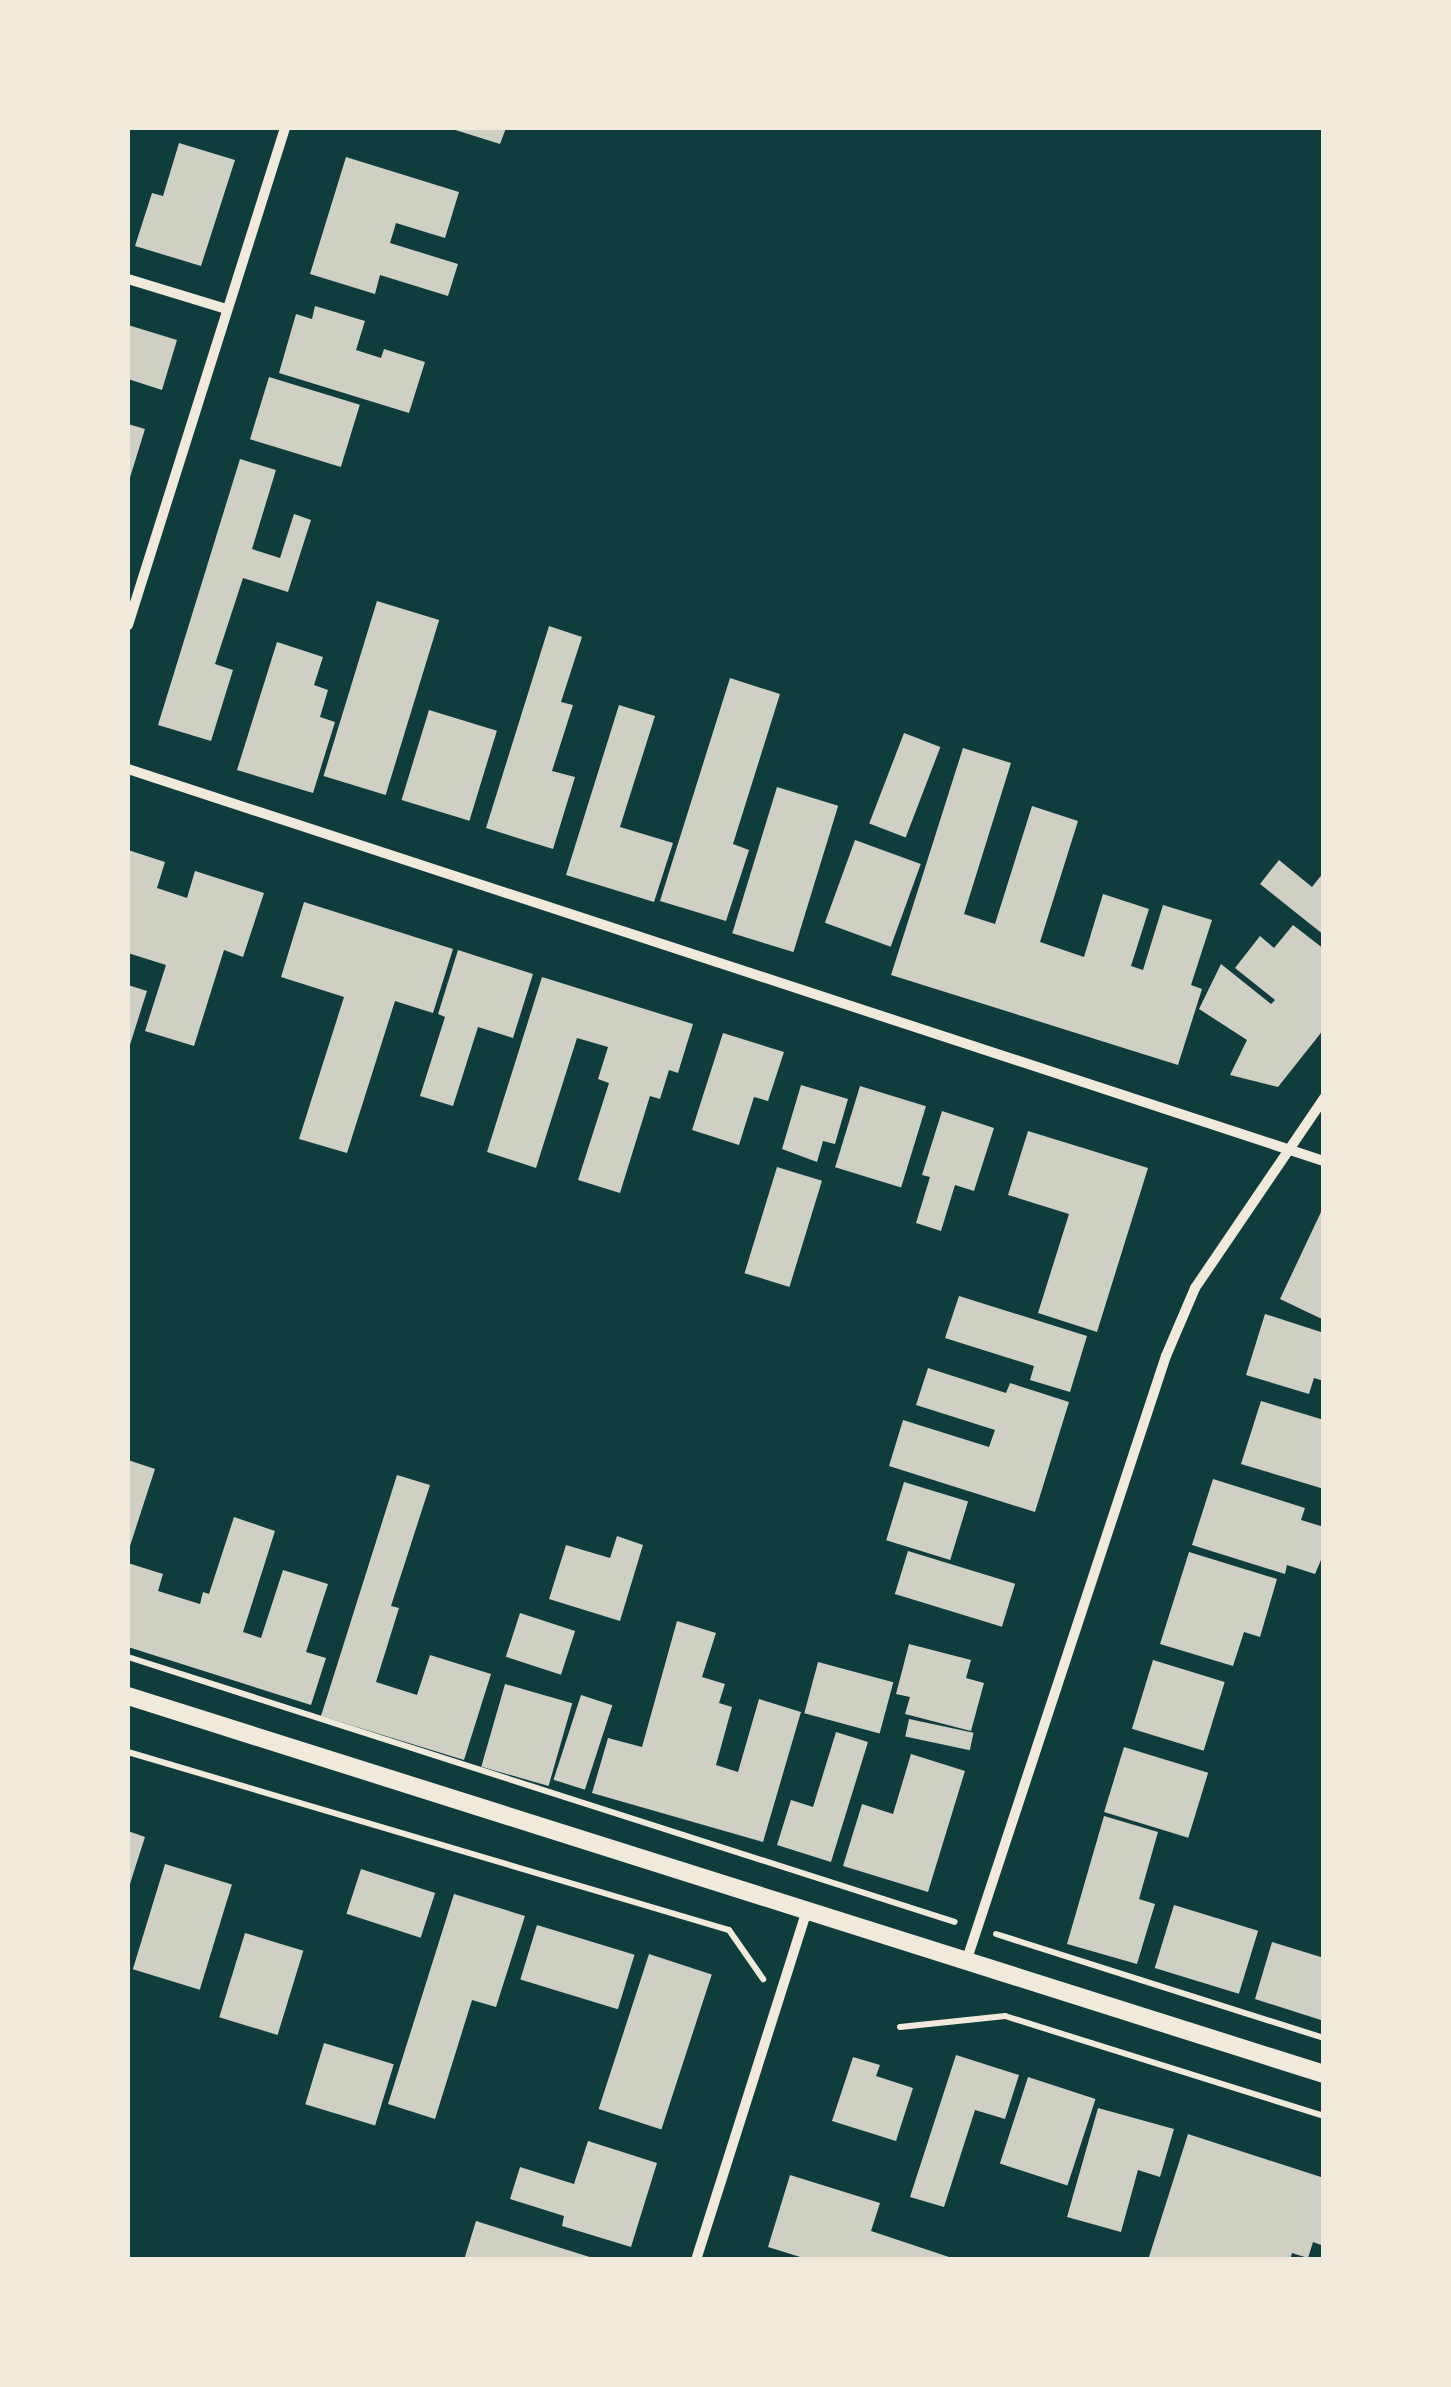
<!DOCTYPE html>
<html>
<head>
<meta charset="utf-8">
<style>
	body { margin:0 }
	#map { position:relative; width:1451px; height:2387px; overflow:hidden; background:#0f3d3e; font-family:Commissioner,sans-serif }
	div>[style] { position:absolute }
	.building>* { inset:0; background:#cfcfc3; transform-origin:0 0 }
	.path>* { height:6px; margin:-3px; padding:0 3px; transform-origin:3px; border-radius:3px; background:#f1e9da }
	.minor>* { height:10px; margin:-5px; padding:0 5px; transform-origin:5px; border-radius:5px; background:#f1e9da }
	.tertiary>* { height:18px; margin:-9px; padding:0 9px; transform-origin:9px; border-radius:9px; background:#f1e9da }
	span { translate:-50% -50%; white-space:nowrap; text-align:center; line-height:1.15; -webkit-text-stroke:9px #f1e9da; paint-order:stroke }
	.frame { position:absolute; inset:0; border:130px solid #f1e9da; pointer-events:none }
</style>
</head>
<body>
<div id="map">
	<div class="building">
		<i style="clip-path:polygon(449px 128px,506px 128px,500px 144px)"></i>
		<i style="clip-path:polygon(179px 143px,235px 160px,201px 266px,135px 246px,152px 193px,163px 196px)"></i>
		<i style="clip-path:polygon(346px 157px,459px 192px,445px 238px,396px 223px,390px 243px,458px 264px,448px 296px,380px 275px,375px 294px,310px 274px)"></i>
		<i style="clip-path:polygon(315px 306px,365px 321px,356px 350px,381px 358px,384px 349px,425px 362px,409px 413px,279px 373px,296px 314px,312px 319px)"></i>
		<i style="clip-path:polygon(128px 325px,177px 340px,162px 390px,128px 379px)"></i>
		<i style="left:269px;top:377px;width:95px;height:65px;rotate:17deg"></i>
		<i style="clip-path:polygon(128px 424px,145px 429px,128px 484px)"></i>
		<i style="clip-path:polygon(240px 459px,276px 470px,252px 549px,280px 558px,294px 514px,311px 520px,288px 592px,243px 578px,215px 664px,233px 670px,211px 741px,158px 725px)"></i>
		<i style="left:377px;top:601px;width:65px;height:183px;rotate:17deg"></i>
		<i style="clip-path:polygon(549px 626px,582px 637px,561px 702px,573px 705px,552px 771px,575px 777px,553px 849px,486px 828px)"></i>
		<i style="clip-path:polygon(277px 642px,323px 657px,314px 685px,328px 690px,320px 717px,335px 722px,313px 793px,237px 770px)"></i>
		<i style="clip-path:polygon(730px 678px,780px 694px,733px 844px,749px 850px,726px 921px,660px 901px)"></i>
		<i style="clip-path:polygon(619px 705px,655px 716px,620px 827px,673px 843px,654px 902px,566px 875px)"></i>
		<i style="left:429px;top:710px;width:71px;height:94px;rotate:17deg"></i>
		<i style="left:904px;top:733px;width:39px;height:97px;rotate:21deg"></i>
		<i style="clip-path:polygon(963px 748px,1011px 763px,964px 914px,995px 924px,1032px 806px,1078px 821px,1040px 942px,1084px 957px,1103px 894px,1149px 909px,1131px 966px,1143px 970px,1163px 905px,1212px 920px,1191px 985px,1202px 989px,1178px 1065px,891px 975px)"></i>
		<i style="left:777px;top:787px;width:64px;height:153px;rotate:17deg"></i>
		<i style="left:855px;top:840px;width:70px;height:88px;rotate:20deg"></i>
		<i style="clip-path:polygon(128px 850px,165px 862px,157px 888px,187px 898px,195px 871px,264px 893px,243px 957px,224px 950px,194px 1046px,145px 1031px,166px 965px,128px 953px)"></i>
		<i style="clip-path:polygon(1279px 860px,1312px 887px,1324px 872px,1324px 935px,1260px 884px)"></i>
		<i style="clip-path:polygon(304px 902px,453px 949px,433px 1013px,395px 1001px,347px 1153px,299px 1139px,344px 997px,281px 977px)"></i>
		<i style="clip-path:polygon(1293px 925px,1324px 949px,1324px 1029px,1278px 1087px,1230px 1075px,1247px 1040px,1199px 1009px,1221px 964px,1271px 1004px,1275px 1000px,1235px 968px,1260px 936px,1274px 948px)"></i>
		<i style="clip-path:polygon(458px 950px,533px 974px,513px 1038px,478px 1027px,453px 1106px,420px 1096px,445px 1017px,438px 1014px)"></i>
		<i style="clip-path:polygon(542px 977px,693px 1024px,678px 1073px,669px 1070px,660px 1099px,650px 1096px,620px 1193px,578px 1180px,609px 1083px,598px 1079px,608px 1047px,577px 1038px,536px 1168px,487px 1152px)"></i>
		<i style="clip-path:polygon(128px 985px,147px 991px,128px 1051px)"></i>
		<i style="clip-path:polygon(723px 1033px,784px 1052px,768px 1101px,754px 1097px,739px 1145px,692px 1130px)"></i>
		<i style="clip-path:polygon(801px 1085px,848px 1099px,835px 1144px,823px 1141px,817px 1162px,782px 1149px)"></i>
		<i style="left:860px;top:1086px;width:69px;height:85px;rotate:17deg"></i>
		<i style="clip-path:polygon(942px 1111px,994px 1128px,974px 1191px,955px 1185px,941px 1231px,916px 1223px,930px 1177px,922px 1175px)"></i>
		<i style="clip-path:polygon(1028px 1131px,1148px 1168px,1097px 1332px,1038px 1313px,1069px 1214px,1008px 1195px)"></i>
		<i style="left:777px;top:1167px;width:47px;height:111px;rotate:17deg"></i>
		<i style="clip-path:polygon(1321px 1212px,1324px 1213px,1324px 1320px,1280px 1299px)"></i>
		<i style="clip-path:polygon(959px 1296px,1087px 1336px,1070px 1392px,1030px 1380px,1034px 1366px,945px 1338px)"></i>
		<i style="clip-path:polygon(1265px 1314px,1324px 1333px,1324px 1381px,1314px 1378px,1309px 1394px,1246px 1375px)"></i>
		<i style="clip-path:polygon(928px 1368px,1006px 1393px,1010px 1383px,1069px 1402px,1035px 1512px,889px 1466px,903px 1420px,989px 1447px,995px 1430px,916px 1405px)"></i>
		<i style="clip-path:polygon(1261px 1401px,1324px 1420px,1324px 1489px,1241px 1464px)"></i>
		<i style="clip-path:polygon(128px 1460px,155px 1469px,128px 1552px)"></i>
		<i style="clip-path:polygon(397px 1475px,430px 1485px,391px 1606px,399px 1608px,376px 1682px,417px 1695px,430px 1655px,491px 1674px,464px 1760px,321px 1716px)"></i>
		<i style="clip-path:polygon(1213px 1479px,1305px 1508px,1301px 1520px,1324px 1527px,1324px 1553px,1315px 1574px,1287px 1565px,1285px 1574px,1192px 1545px)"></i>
		<i style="left:904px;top:1482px;width:67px;height:61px;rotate:17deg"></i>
		<i style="clip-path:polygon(234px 1517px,275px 1531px,243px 1632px,261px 1638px,283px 1570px,328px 1584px,306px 1652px,326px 1658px,311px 1705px,128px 1647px,128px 1563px,163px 1574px,158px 1591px,200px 1604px,203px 1592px,209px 1594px)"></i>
		<i style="clip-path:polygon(617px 1536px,643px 1545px,620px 1621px,549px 1599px,566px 1545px,610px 1558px)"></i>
		<i style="left:908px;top:1551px;width:112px;height:45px;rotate:17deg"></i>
		<i style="clip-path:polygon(1189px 1552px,1277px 1579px,1260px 1637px,1244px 1632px,1233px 1666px,1160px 1644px)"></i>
		<i style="left:520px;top:1613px;width:58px;height:46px;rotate:18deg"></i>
		<i style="clip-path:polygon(677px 1621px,716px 1633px,702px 1677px,725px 1684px,719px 1703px,732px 1707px,716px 1765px,738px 1772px,759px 1699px,801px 1712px,763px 1842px,592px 1793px,608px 1738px,642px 1747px)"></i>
		<i style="clip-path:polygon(909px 1644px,971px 1660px,966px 1678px,984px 1683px,971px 1731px,905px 1714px,910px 1697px,896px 1694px)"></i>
		<i style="left:1153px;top:1660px;width:75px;height:72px;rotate:17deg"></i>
		<i style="left:818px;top:1662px;width:78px;height:53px;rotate:15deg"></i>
		<i style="left:505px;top:1684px;width:70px;height:86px;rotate:16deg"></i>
		<i style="left:581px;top:1695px;width:33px;height:89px;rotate:18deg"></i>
		<i style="left:909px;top:1719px;width:66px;height:18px;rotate:12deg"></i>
		<i style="clip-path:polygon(836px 1732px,868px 1742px,831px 1862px,777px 1845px,791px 1800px,813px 1807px)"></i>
		<i style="left:1124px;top:1747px;width:88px;height:68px;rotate:17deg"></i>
		<i style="clip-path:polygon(911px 1754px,965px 1771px,928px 1892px,843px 1866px,862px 1804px,893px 1814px)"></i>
		<i style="clip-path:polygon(1104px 1816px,1158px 1832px,1139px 1899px,1155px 1904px,1137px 1964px,1067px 1944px)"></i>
		<i style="clip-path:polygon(128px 1831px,145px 1837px,128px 1890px)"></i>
		<i style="left:165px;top:1864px;width:70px;height:110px;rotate:17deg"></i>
		<i style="left:361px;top:1869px;width:78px;height:47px;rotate:18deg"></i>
		<i style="clip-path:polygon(454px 1894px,525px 1916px,496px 2007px,472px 2000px,435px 2119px,388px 2104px)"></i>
		<i style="left:1174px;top:1905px;width:88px;height:66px;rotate:17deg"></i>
		<i style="left:537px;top:1925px;width:102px;height:57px;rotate:17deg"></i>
		<i style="left:245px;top:1933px;width:61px;height:88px;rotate:17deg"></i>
		<i style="clip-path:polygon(1272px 1942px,1324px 1958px,1324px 2021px,1255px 1999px)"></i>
		<i style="left:649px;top:1954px;width:66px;height:163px;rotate:18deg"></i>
		<i style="left:324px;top:2043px;width:73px;height:64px;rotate:17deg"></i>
		<i style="clip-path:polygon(956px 2055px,1019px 2075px,1005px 2119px,975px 2110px,944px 2207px,910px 2197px)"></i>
		<i style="clip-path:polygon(853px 2057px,880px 2065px,876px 2076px,913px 2088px,896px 2141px,832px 2121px)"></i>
		<i style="left:1028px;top:2077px;width:71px;height:91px;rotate:18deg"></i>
		<i style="clip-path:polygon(1098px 2108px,1174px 2129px,1160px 2177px,1138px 2170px,1121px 2232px,1067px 2217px)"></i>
		<i style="clip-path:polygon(1188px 2134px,1324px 2178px,1324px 2246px,1313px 2242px,1308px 2258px,1292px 2253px,1290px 2260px,1148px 2260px)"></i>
		<i style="clip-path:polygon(588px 2141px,657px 2163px,631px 2247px,562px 2226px,564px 2216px,510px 2199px,520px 2167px,574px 2184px)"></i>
		<i style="clip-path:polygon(790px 2175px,880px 2203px,871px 2231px,958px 2260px,810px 2260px,768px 2247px)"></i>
		<i style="clip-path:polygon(476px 2221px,596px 2259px,596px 2260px,464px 2260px)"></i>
	</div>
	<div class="path">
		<i style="left:128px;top:1657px;width:868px;rotate:17.77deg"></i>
		<i style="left:128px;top:1752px;width:627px;rotate:16.5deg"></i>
		<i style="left:729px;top:1930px;width:60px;rotate:55.2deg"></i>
		<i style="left:996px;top:1934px;width:344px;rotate:17.6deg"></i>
		<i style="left:900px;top:2027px;width:106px;rotate:-6deg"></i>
		<i style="left:1005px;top:2016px;width:334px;rotate:17.4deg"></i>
	</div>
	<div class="minor">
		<i style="left:128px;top:279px;width:102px;rotate:17deg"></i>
		<i style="left:128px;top:625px;width:521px;rotate:-72.47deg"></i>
		<i style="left:128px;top:769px;width:1259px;rotate:18.15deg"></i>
		<i style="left:966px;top:1962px;width:638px;rotate:-71.74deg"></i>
		<i style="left:1166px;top:1356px;width:74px;rotate:-66.9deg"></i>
		<i style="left:1195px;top:1288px;width:230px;rotate:-55.8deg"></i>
		<i style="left:696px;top:2260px;width:366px;rotate:-72.4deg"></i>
	</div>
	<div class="tertiary">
		<i style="left:128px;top:1696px;width:1254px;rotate:17.54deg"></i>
	</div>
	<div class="frame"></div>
</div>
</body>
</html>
